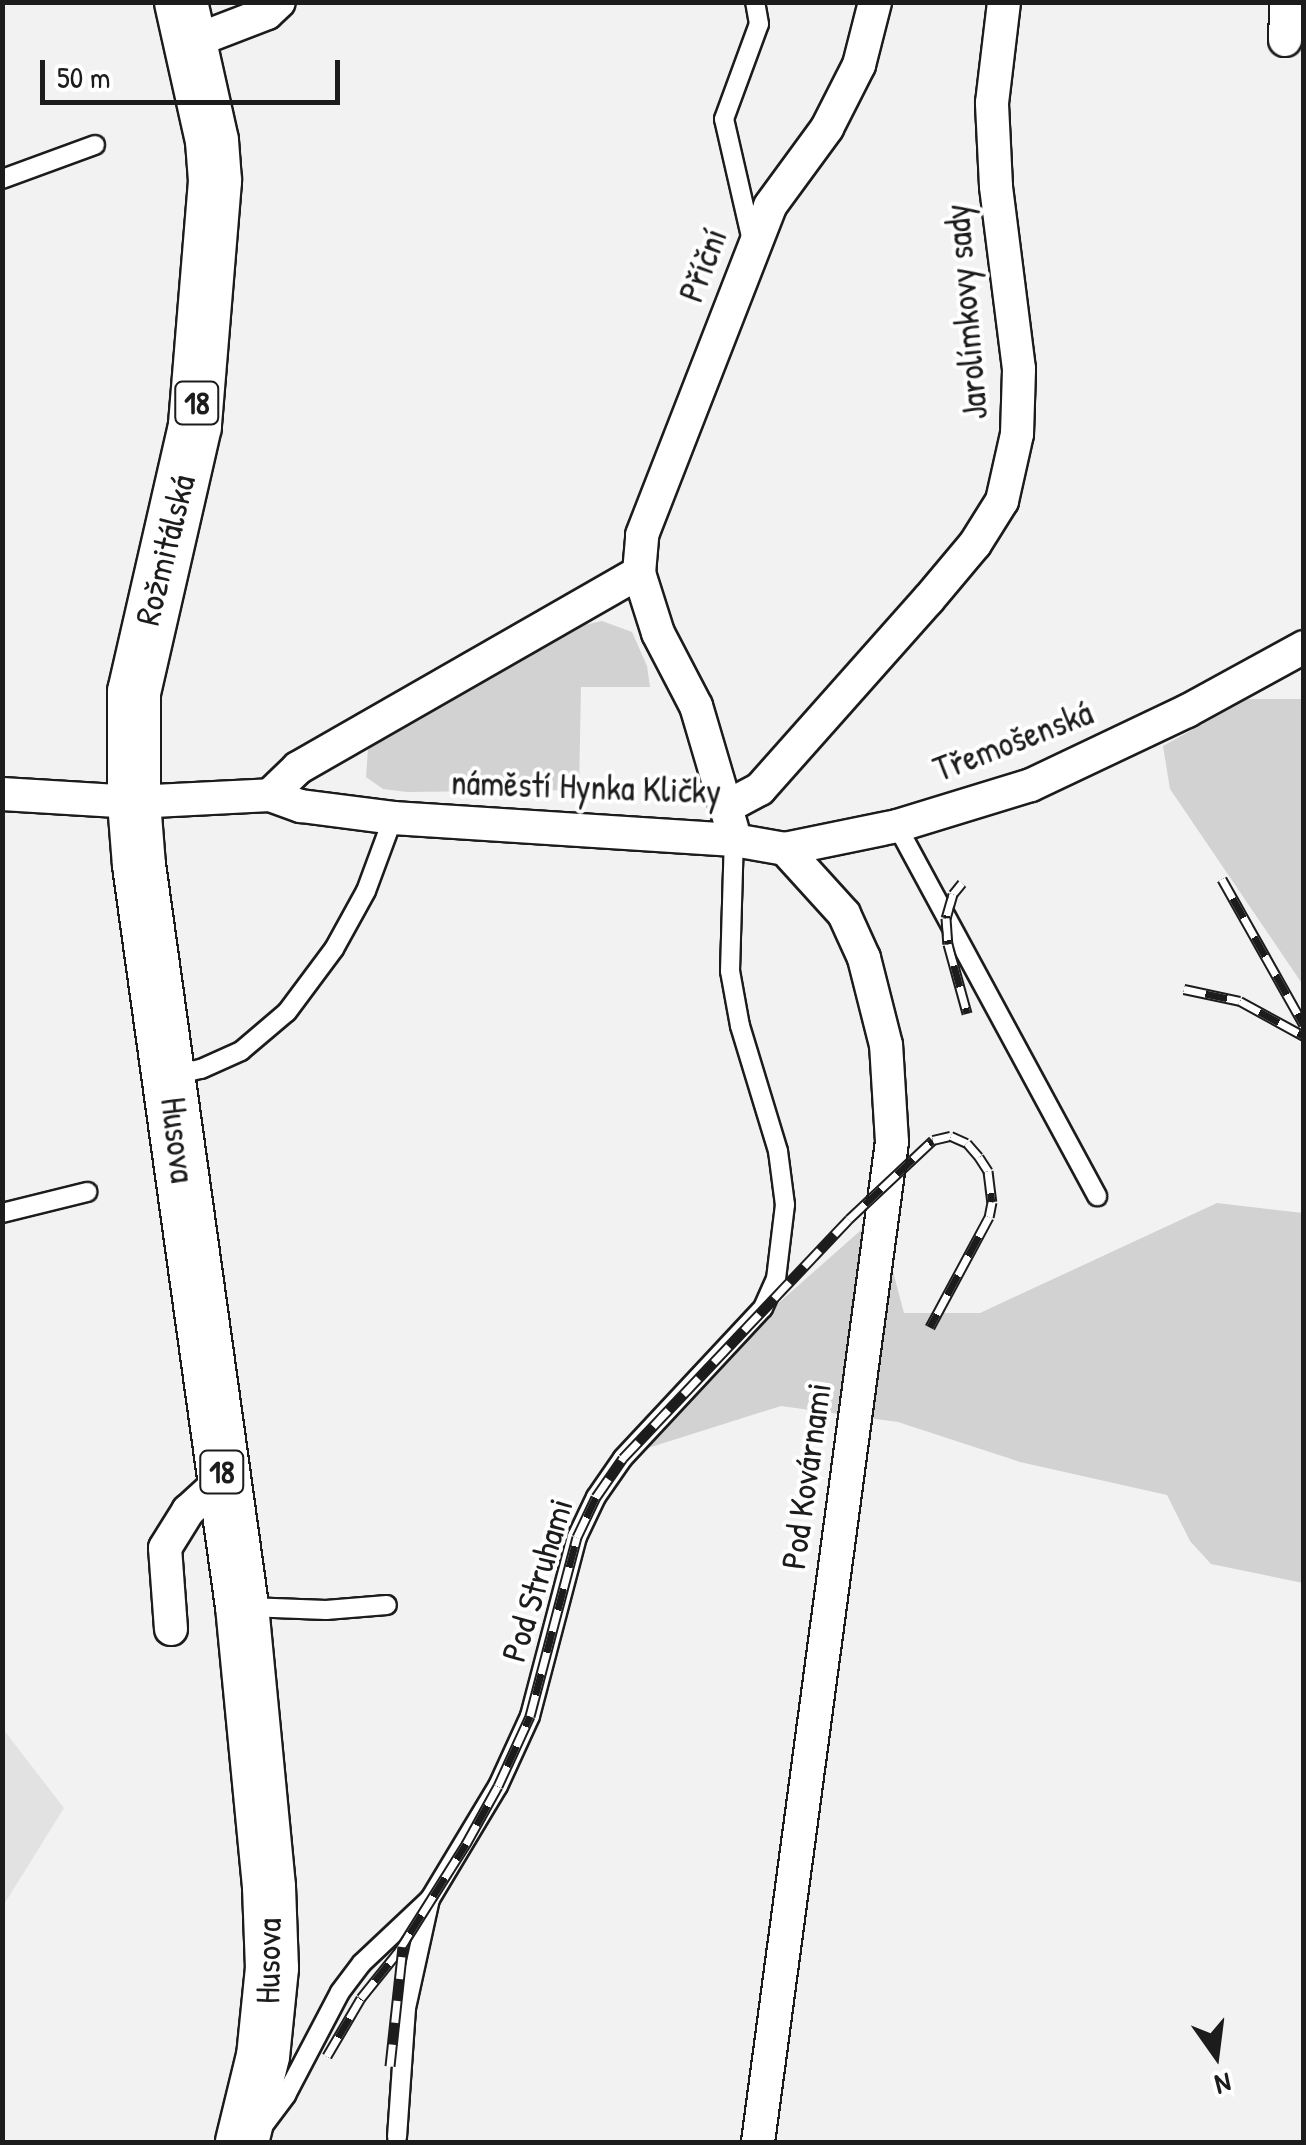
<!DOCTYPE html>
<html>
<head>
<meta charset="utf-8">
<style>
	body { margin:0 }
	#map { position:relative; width:1306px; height:2145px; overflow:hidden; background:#f2f2f2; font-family:"Patrick Hand",sans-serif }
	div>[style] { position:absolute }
	.built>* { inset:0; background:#e2e2e2 }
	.green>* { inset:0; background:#d2d2d2 }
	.roads { filter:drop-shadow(2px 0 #1c1c1c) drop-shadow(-2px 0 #1c1c1c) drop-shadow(0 2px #1c1c1c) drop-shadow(0 -2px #1c1c1c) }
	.service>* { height:18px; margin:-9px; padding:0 9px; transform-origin:9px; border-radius:9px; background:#fff }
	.minor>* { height:32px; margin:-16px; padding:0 16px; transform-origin:16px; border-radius:16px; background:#fff }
	.primary>* { height:52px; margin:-26px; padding:0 26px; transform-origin:26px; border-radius:26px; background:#fff }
	.rail>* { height:11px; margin-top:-5.5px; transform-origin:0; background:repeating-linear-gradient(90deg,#fff 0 22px,#1c1c1c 0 44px); box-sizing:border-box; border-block:2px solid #1c1c1c }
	span { translate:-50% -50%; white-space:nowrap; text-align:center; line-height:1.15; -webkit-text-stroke:8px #fff; paint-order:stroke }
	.shield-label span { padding:2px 8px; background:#fff; border:2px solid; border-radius:8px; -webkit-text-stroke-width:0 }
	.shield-label { font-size:32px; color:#1c1c1c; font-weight:700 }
	.street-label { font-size:35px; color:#1c1c1c }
	.frame { position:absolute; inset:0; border:5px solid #1c1c1c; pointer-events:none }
	.north { position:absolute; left:1166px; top:2005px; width:100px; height:100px; -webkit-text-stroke:8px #fff; paint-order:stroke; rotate:166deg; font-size:28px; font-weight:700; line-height:40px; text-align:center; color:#1c1c1c }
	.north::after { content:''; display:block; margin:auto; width:35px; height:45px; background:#1c1c1c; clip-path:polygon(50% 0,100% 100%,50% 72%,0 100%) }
	.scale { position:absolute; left:40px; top:60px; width:300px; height:45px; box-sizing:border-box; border:5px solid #1c1c1c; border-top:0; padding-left:12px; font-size:30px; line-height:35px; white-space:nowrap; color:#1c1c1c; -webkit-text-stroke:8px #fff; paint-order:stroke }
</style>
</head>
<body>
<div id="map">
	<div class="built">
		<i style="clip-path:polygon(3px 1729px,64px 1808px,3px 1906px)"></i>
	</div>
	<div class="green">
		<i style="clip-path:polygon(602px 621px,632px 632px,647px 666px,650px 687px,581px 687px,579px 790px,407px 792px,383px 789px,366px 777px,368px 749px,566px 629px)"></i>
		<i style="clip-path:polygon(1248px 699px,1303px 699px,1303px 985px,1170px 789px,1163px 746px)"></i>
		<i style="clip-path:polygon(1217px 1203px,1303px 1213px,1303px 1583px,1211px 1564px,1190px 1541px,1167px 1495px,1020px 1462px,898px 1422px,781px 1406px,648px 1448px,774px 1307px,878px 1215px,904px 1313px,980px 1313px)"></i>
	</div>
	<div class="roads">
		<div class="service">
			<i style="left:2px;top:179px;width:99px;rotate:-20.1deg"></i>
			<i style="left:752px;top:241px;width:125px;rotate:-102.9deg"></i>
			<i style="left:724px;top:119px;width:101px;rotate:-69.8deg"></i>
			<i style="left:759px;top:24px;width:22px;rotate:-100deg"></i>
			<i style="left:897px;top:826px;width:421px;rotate:61.6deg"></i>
			<i style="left:170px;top:1076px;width:32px;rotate:-13deg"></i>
			<i style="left:201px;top:1069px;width:44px;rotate:-24.2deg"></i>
			<i style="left:241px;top:1051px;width:60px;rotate:-40.3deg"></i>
			<i style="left:287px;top:1012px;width:79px;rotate:-53.3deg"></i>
			<i style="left:334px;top:949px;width:66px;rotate:-61.1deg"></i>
			<i style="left:366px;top:891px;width:78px;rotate:-69.7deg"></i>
			<i style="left:2px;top:1213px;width:88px;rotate:-13.9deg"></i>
			<i style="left:248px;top:1607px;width:78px;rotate:2.2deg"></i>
			<i style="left:326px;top:1610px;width:61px;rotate:-4.7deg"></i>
			<i style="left:263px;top:2126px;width:39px;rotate:-53deg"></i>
			<i style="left:286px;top:2095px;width:116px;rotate:-62.3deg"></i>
			<i style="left:340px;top:1992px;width:36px;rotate:-53deg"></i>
			<i style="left:362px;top:1963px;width:93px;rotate:-43.3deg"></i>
			<i style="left:430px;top:1899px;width:132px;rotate:-59deg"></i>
			<i style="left:498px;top:1786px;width:77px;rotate:-65.4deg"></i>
			<i style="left:530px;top:1716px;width:185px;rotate:-75.3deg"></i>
			<i style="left:577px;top:1537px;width:44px;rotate:-64.6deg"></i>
			<i style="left:596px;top:1497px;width:47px;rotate:-55.3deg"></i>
			<i style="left:623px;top:1458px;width:205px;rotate:-47deg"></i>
			<i style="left:763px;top:1308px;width:32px;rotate:-66deg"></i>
			<i style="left:776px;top:1279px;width:75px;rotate:-83.1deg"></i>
			<i style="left:785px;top:1205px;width:54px;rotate:-97.4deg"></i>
			<i style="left:778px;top:1151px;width:131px;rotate:-106.9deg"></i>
			<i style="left:740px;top:1026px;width:56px;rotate:-100.3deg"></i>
			<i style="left:730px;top:971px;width:131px;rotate:-88.3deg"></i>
			<i style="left:397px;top:2137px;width:129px;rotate:-86deg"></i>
			<i style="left:406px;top:2008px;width:112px;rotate:-77.6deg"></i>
		</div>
		<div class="minor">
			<i style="left:1285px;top:40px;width:38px;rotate:-88deg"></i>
			<i style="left:192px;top:42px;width:80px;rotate:-21.1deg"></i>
			<i style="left:267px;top:13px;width:16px;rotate:-43deg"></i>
			<i style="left:2px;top:794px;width:132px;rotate:3.5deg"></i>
			<i style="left:134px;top:802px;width:136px;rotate:-2.9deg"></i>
			<i style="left:270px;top:795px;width:33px;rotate:20deg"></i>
			<i style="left:301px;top:806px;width:93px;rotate:7.4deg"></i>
			<i style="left:393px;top:818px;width:342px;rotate:3.7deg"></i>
			<i style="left:734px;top:840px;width:52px;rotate:10deg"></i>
			<i style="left:785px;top:849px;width:114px;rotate:-11.6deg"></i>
			<i style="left:897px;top:826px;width:140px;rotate:-17deg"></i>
			<i style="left:1031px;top:785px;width:173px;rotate:-25.4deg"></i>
			<i style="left:1187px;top:711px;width:133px;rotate:-28.7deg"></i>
			<i style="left:270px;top:795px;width:39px;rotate:-44deg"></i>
			<i style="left:298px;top:768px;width:393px;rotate:-29.8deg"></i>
			<i style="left:728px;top:806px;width:36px;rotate:-28deg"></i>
			<i style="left:760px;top:789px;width:253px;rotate:-48.4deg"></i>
			<i style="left:928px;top:600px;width:73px;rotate:-50deg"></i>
			<i style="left:975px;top:544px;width:51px;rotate:-57.9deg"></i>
			<i style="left:1002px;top:501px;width:69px;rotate:-77.4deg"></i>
			<i style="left:1017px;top:434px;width:65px;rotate:-88.2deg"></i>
			<i style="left:1019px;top:369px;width:184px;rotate:-97.2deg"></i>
			<i style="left:996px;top:186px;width:83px;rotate:-92.8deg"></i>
			<i style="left:992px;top:103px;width:102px;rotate:-83.2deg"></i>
			<i style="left:732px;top:828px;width:127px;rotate:-106.4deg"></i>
			<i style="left:696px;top:706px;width:82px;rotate:-117.5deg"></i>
			<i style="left:658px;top:633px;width:63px;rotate:-107.6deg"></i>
			<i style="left:639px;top:573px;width:38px;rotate:-85deg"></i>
			<i style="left:642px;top:535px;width:353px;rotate:-68.7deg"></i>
			<i style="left:770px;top:206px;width:97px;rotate:-53.8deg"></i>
			<i style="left:827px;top:128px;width:71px;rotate:-63.1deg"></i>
			<i style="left:859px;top:65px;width:65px;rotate:-75.7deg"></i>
			<i style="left:171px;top:1629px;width:81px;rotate:-94.2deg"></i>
			<i style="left:165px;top:1548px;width:44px;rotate:-58.1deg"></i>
			<i style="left:188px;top:1511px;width:47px;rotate:-42.4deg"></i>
			<i style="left:758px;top:2142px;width:1009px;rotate:-82.37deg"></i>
			<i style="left:892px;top:1142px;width:97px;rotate:-93.5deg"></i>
			<i style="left:886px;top:1045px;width:90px;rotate:-104.2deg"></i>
			<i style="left:864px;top:958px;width:48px;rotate:-114.4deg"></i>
			<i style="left:844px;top:914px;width:88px;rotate:-132.2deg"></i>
		</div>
		<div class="primary">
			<i style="left:181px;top:2px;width:142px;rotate:77.4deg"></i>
			<i style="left:212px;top:141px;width:40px;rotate:85.7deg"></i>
			<i style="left:215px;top:181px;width:246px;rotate:94.7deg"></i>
			<i style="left:195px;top:426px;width:273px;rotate:102.9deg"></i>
			<i style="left:134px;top:692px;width:110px;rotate:90deg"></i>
			<i style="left:134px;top:802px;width:63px;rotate:85.5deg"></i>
			<i style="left:139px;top:865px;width:748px;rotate:82.09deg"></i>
			<i style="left:242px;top:1606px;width:282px;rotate:84.5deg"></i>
			<i style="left:269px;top:1887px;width:81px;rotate:87.9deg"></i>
			<i style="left:272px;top:1968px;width:88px;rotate:95.8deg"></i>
			<i style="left:263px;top:2056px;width:89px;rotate:103.7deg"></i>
		</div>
	</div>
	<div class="rail">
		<i style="left:1222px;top:879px;width:167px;rotate:60.7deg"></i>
		<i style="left:962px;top:883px;width:14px;rotate:129deg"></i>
		<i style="left:953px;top:894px;width:25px;rotate:106deg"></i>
		<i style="left:946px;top:918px;width:26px;rotate:86deg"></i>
		<i style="left:948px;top:944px;width:72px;rotate:74.6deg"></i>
		<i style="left:1184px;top:989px;width:57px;rotate:12.1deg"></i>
		<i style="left:1240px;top:1001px;width:73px;rotate:28.7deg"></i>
		<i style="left:327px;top:2056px;width:67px;rotate:-59.6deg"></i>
		<i style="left:361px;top:1998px;width:59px;rotate:-51.2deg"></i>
		<i style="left:398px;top:1952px;width:128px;rotate:-57.8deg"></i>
		<i style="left:466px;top:1844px;width:66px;rotate:-61.1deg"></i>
		<i style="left:498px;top:1786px;width:77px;rotate:-65.4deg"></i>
		<i style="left:530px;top:1716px;width:185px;rotate:-75.3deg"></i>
		<i style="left:577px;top:1537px;width:44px;rotate:-64.6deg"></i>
		<i style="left:596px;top:1497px;width:47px;rotate:-55.3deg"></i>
		<i style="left:623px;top:1458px;width:329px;rotate:-46.6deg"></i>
		<i style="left:849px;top:1219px;width:115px;rotate:-43.2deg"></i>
		<i style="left:933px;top:1140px;width:18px;rotate:-13deg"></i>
		<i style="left:951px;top:1136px;width:17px;rotate:24deg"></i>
		<i style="left:967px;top:1143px;width:18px;rotate:49deg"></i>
		<i style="left:979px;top:1157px;width:17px;rotate:57deg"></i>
		<i style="left:988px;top:1171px;width:31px;rotate:83deg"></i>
		<i style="left:992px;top:1202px;width:15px;rotate:101deg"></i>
		<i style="left:989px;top:1217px;width:125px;rotate:118.2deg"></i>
		<i style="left:390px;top:2066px;width:120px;rotate:-83.8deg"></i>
	</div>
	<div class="shield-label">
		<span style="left:197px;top:403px">18</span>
		<span style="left:222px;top:1472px">18</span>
	</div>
	<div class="street-label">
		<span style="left:703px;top:265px;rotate:-69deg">Příční</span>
		<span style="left:966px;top:312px;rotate:-95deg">Jarolímkovy sady</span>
		<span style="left:165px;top:550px;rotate:-76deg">Rožmitálská</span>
		<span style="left:1013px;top:741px;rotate:-21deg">Třemošenská</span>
		<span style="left:586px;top:787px;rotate:2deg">náměstí Hynka Kličky</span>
		<span style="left:178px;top:1140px;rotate:83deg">Husova</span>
		<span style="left:806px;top:1476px;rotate:-82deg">Pod Kovárnami</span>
		<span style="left:537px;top:1580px;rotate:-73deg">Pod Struhami</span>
		<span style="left:268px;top:1961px;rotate:-89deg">Husova</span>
	</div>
	<div class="frame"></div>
	<div class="north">N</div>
	<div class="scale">50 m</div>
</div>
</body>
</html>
